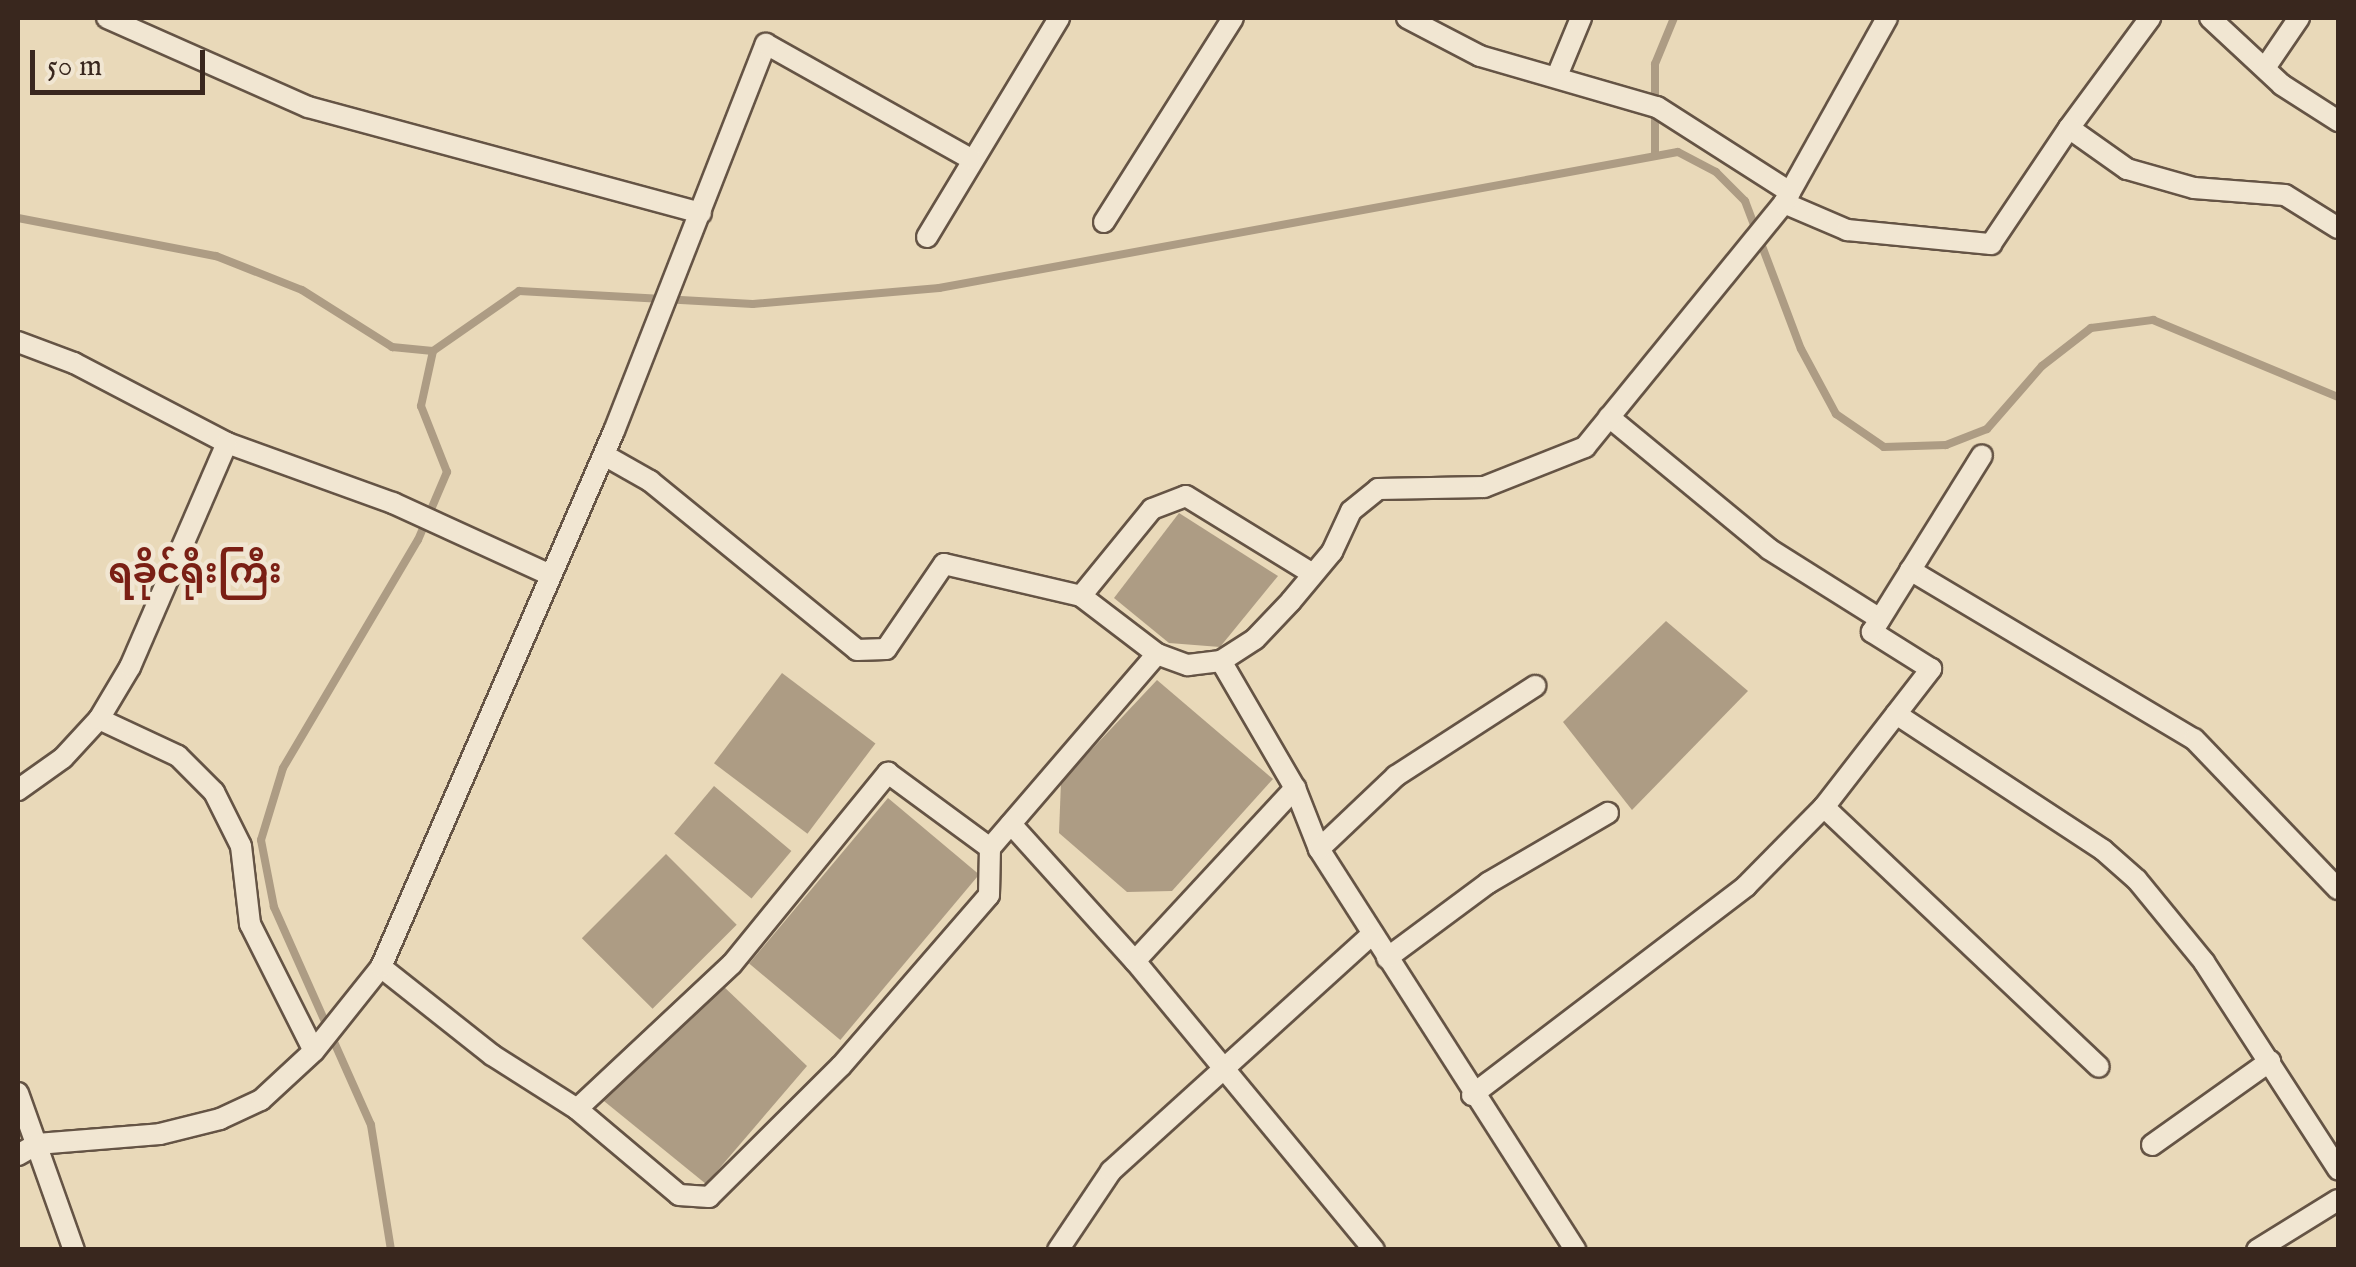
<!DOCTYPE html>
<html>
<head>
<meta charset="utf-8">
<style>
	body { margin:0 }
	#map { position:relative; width:2356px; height:1267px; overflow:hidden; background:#e9d9b9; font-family:"IM FELL English","Noto Sans Myanmar",serif }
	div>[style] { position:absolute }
	.water>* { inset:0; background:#ad9c84; transform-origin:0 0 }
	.stream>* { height:8px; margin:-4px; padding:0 4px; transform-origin:4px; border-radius:4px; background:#ad9c84 }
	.roads { filter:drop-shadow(2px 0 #655445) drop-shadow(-2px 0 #655445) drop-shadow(0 2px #655445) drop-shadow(0 -2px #655445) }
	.street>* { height:20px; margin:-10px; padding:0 10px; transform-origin:10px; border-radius:10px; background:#f1e6d2 }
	span { translate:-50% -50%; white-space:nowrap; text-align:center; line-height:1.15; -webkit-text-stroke:9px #f1e6d2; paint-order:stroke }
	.quarter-label { font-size:35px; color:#7a1f14; font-weight:700 }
	.frame { position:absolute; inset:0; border:20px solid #39271e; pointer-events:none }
	.scale { position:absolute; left:30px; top:50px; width:175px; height:45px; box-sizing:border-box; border:5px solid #39271e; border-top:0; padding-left:12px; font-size:30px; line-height:35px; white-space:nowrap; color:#39271e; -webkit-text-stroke:8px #f1e6d2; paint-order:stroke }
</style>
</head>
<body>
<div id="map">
	<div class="water">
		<i style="clip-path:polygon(1179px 513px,1278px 576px,1220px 647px,1169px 643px,1114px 598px)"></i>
		<i style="clip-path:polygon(1666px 621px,1748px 691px,1632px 810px,1563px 722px)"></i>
		<i style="left:782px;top:673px;width:117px;height:113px;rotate:37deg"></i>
		<i style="clip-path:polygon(1157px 680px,1273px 779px,1172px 891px,1127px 892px,1059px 833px,1061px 782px)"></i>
		<i style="left:714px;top:786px;width:101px;height:62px;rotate:40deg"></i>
		<i style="left:888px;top:798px;width:119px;height:216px;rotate:40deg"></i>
		<i style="left:666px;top:854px;width:100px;height:119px;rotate:45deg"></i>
		<i style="clip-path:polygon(721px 984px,807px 1066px,706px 1184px,599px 1097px)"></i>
	</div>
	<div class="stream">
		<i style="left:1655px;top:154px;width:90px;rotate:-90deg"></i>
		<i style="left:1655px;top:64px;width:50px;rotate:-67.6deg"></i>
		<i style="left:18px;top:218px;width:202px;rotate:10.9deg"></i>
		<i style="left:216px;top:256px;width:92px;rotate:21.6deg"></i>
		<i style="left:302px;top:290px;width:107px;rotate:32.3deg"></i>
		<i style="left:392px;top:347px;width:41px;rotate:5.6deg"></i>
		<i style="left:433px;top:351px;width:105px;rotate:-34.9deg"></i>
		<i style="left:519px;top:291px;width:234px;rotate:3.2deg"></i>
		<i style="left:753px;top:304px;width:187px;rotate:-4.9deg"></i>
		<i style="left:939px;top:288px;width:751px;rotate:-10.43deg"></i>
		<i style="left:1678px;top:152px;width:43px;rotate:27.8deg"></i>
		<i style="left:1716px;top:172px;width:41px;rotate:45deg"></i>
		<i style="left:1745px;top:201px;width:158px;rotate:69.3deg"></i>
		<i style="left:1801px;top:349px;width:74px;rotate:61.7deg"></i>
		<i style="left:1836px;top:414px;width:58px;rotate:34.5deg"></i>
		<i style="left:1884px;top:447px;width:62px;rotate:-1.8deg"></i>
		<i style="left:1946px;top:445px;width:44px;rotate:-21.3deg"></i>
		<i style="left:1987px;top:429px;width:84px;rotate:-48.9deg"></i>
		<i style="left:2042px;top:366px;width:62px;rotate:-37.8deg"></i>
		<i style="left:2091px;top:328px;width:63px;rotate:-7.4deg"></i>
		<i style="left:2153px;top:320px;width:200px;rotate:22.6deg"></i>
		<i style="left:391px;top:1250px;width:127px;rotate:-99.1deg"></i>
		<i style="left:371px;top:1125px;width:239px;rotate:-114deg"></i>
		<i style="left:274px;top:907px;width:68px;rotate:-101deg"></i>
		<i style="left:261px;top:840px;width:75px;rotate:-73deg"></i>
		<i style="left:283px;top:768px;width:265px;rotate:-59.4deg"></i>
		<i style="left:418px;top:540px;width:74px;rotate:-66.9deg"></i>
		<i style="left:447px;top:472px;width:71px;rotate:-111.5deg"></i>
		<i style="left:421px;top:406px;width:56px;rotate:-77.7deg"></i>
	</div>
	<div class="roads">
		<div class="street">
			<i style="left:107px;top:18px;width:220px;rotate:23.9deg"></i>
			<i style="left:308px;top:107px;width:407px;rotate:15.1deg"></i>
			<i style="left:1407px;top:18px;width:82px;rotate:27.5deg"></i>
			<i style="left:1480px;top:56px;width:184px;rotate:16.1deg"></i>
			<i style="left:1657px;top:107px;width:158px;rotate:32.6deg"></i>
			<i style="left:2210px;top:18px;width:98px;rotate:42.9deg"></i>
			<i style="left:2282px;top:85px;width:67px;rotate:32.7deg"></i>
			<i style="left:2267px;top:65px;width:57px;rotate:-55.8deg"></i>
			<i style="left:1557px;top:76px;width:63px;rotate:-67.5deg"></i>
			<i style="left:2069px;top:128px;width:137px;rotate:-53.6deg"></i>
			<i style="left:1784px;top:203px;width:69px;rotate:23.2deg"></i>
			<i style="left:1847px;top:230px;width:145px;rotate:5.6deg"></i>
			<i style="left:1991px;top:244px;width:140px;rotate:-56.1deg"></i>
			<i style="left:2069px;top:128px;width:71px;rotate:35.3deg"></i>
			<i style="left:2127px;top:169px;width:70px;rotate:15.8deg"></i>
			<i style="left:2194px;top:188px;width:91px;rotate:4.4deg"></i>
			<i style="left:2285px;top:195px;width:62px;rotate:31.9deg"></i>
			<i style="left:1104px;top:222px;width:241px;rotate:-57.7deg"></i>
			<i style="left:927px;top:237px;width:256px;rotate:-58.9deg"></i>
			<i style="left:18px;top:342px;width:60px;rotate:20.6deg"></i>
			<i style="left:74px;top:363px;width:173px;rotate:27.6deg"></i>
			<i style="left:227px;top:443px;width:177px;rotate:19.9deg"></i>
			<i style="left:393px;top:503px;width:173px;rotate:24.6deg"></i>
			<i style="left:1609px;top:417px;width:207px;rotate:39.5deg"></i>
			<i style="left:1769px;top:549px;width:131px;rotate:32.2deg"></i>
			<i style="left:604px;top:455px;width:53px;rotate:29.5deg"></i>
			<i style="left:650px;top:481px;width:267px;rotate:39.2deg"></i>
			<i style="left:857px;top:650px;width:29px;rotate:-2deg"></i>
			<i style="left:886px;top:649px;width:103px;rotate:-55.7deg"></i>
			<i style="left:944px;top:564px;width:141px;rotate:13.1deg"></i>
			<i style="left:1081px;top:596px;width:96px;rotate:37.3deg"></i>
			<i style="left:1157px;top:654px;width:33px;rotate:20deg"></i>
			<i style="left:1188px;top:665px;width:33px;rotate:-7deg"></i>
			<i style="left:1221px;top:661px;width:40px;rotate:-32.9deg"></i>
			<i style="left:1255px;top:639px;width:52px;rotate:-46.5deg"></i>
			<i style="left:1291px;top:601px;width:64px;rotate:-50.1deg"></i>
			<i style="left:1332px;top:552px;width:45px;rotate:-65.1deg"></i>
			<i style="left:1351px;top:511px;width:35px;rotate:-39deg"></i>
			<i style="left:1378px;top:489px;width:106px;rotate:-1.1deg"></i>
			<i style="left:1484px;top:487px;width:109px;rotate:-21.6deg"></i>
			<i style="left:1585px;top:447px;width:315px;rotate:-50.8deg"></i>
			<i style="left:1784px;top:203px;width:212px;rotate:-60.9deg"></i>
			<i style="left:1910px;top:570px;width:330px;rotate:30.8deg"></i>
			<i style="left:2194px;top:739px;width:208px;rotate:46.2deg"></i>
			<i style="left:1081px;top:596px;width:112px;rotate:-50.8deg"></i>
			<i style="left:1152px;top:509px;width:36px;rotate:-21deg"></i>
			<i style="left:1186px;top:496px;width:149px;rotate:31.6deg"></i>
			<i style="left:1221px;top:661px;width:147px;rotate:59.8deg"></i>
			<i style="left:1295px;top:788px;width:66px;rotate:68.5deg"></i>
			<i style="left:1319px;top:849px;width:476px;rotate:57.4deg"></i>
			<i style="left:1896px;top:714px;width:248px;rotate:33.3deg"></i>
			<i style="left:2103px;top:850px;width:45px;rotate:41.4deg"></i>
			<i style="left:2137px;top:880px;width:106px;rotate:50.7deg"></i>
			<i style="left:2204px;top:962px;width:247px;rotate:57.1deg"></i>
			<i style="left:99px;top:719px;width:87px;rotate:25.1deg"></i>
			<i style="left:178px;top:756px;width:51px;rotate:45deg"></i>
			<i style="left:214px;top:792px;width:60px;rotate:63.4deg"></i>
			<i style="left:241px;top:846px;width:79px;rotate:83.4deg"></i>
			<i style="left:250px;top:924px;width:142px;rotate:63.3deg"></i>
			<i style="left:18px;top:790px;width:55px;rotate:-35.4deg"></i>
			<i style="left:63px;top:758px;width:53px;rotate:-47.3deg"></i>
			<i style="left:99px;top:719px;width:61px;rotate:-59.2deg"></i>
			<i style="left:130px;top:667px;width:244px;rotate:-66.6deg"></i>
			<i style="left:1824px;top:807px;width:378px;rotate:43.4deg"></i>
			<i style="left:1011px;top:824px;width:185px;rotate:47.9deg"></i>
			<i style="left:1135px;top:961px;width:375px;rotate:50.4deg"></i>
			<i style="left:1319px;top:849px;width:106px;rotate:-43.5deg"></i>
			<i style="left:1396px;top:776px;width:166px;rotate:-32.9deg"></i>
			<i style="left:1387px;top:958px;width:126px;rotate:-36.6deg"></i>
			<i style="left:1488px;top:883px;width:139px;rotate:-30.3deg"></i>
			<i style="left:1135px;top:961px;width:236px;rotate:-47.2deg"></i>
			<i style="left:381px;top:967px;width:142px;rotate:38.4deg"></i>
			<i style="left:492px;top:1055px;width:101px;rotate:32.4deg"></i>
			<i style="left:577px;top:1109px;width:133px;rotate:40.1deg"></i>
			<i style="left:679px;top:1195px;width:30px;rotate:4deg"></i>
			<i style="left:709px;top:1197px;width:186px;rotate:-44.8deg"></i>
			<i style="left:841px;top:1066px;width:226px;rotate:-49.1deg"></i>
			<i style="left:989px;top:895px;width:47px;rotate:-88.8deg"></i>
			<i style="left:990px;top:848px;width:256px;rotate:-49.3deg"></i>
			<i style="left:18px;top:1093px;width:167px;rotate:70.4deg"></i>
			<i style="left:1472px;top:1095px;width:345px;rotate:-37.3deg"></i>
			<i style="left:1746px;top:886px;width:111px;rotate:-45.4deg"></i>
			<i style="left:1824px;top:807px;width:175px;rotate:-52.2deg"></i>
			<i style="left:1931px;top:669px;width:70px;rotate:-147.9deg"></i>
			<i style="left:1872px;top:632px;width:208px;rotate:-58.1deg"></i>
			<i style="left:577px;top:1109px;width:212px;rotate:-43.1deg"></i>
			<i style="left:732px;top:964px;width:247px;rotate:-50.8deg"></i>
			<i style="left:888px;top:773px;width:127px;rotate:36.3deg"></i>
			<i style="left:2152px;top:1145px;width:145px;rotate:-35.4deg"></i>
			<i style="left:18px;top:1155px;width:22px;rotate:-30deg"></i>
			<i style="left:37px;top:1144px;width:123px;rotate:-4.6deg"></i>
			<i style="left:160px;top:1134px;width:62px;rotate:-14deg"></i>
			<i style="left:220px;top:1119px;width:45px;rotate:-24.9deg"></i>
			<i style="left:261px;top:1100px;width:72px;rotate:-42.8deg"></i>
			<i style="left:314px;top:1051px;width:107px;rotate:-51.4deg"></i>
			<i style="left:381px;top:967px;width:584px;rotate:-66.51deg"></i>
			<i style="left:614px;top:431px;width:416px;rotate:-68.6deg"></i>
			<i style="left:766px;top:44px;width:235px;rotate:29.3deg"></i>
			<i style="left:1058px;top:1250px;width:95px;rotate:-56.1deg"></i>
			<i style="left:1111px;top:1171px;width:353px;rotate:-42.2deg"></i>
			<i style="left:2257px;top:1250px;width:95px;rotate:-31.7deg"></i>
		</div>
	</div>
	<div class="quarter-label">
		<span style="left:195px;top:574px">ရခိုင်ရိုးကြီး</span>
	</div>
	<div class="frame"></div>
	<div class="scale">50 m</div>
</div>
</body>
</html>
